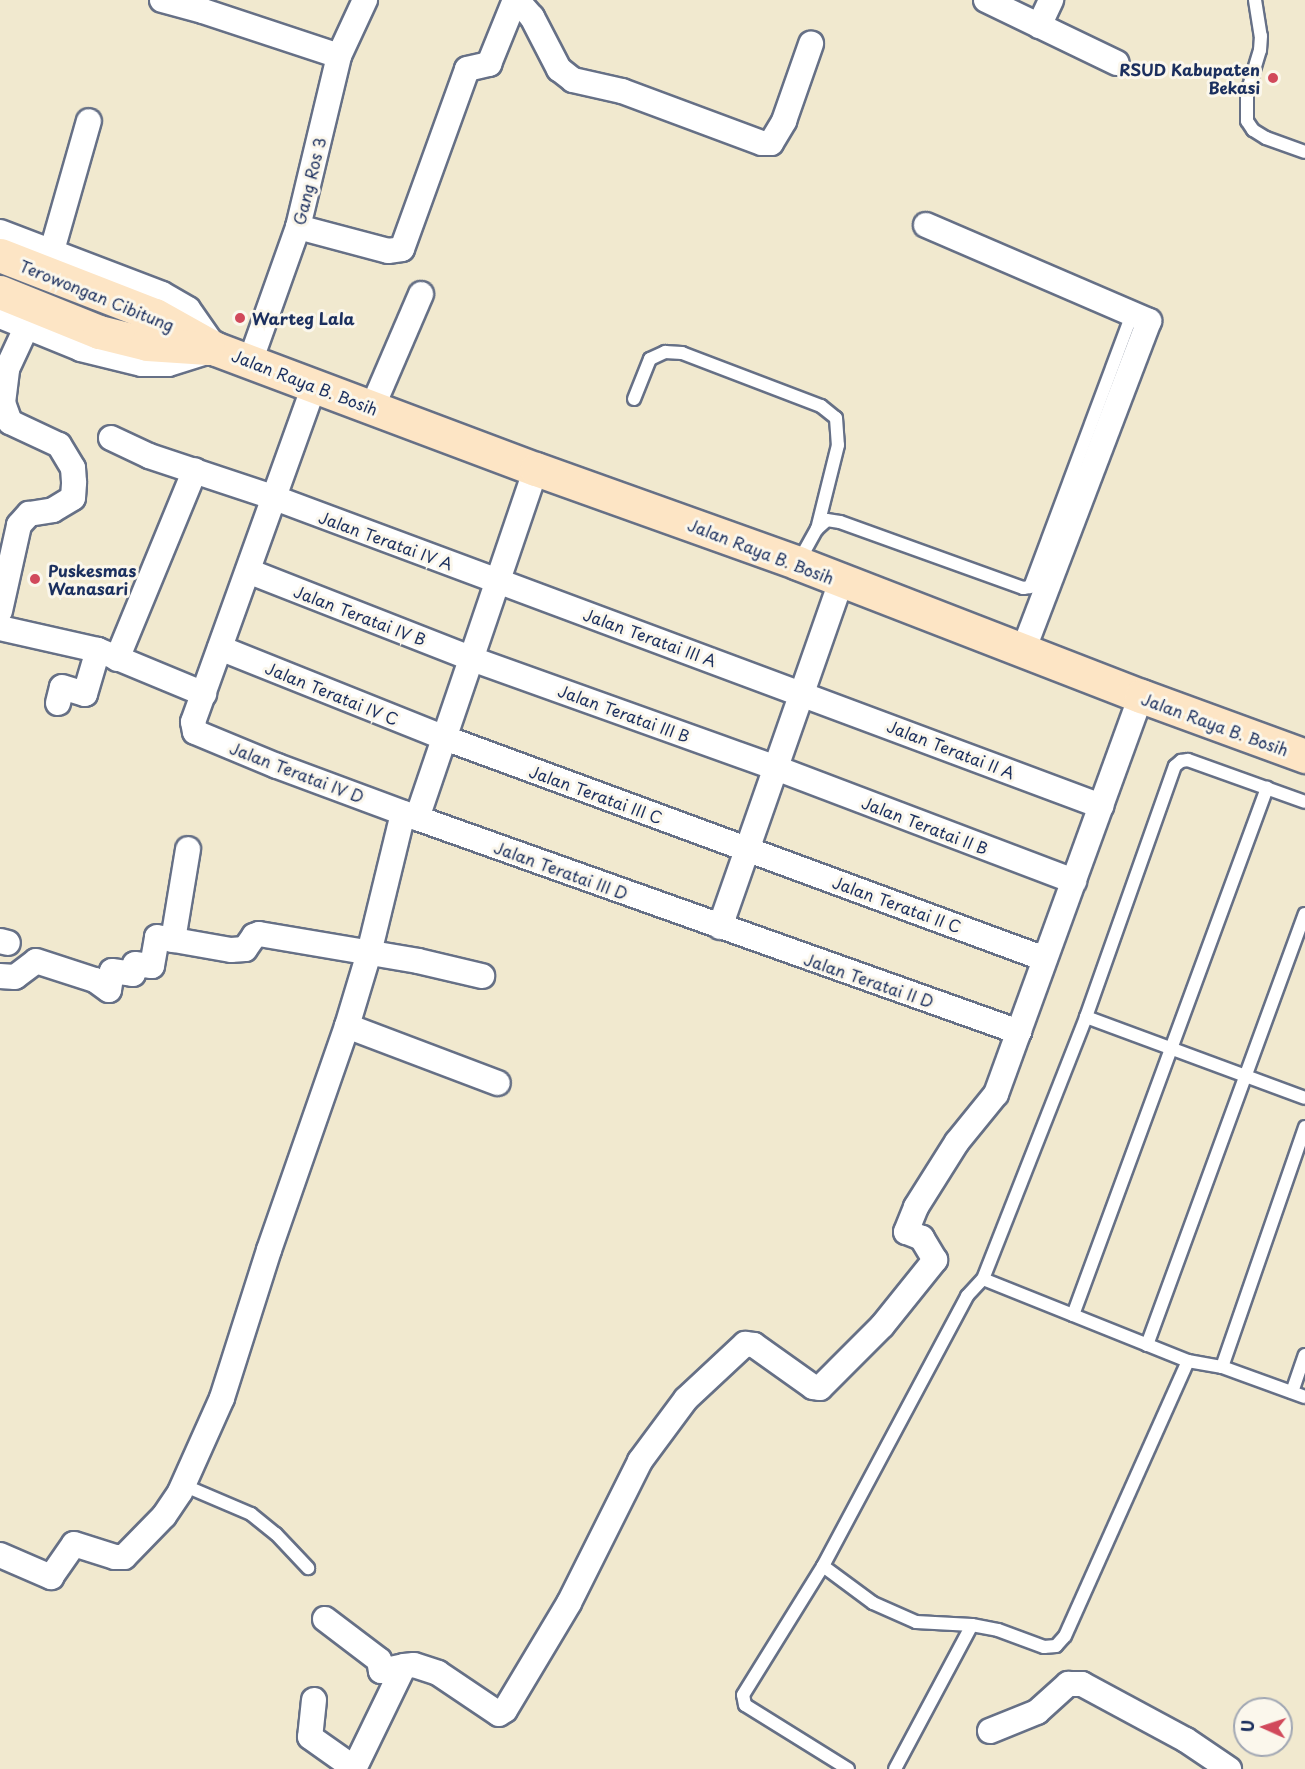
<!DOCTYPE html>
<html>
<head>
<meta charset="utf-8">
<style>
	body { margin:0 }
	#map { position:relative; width:1305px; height:1769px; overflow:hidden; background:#f1e9cf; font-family:"Playpen Sans",sans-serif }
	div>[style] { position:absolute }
	.roads { filter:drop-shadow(2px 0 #667086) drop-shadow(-2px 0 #667086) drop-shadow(0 2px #667086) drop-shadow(0 -2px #667086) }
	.lane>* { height:12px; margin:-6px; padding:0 6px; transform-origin:6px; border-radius:6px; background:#fff }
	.street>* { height:24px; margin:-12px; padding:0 12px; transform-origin:12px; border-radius:12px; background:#fff }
	.secondary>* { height:33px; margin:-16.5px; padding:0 16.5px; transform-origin:16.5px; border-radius:16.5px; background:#fde5c5 }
	.dots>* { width:16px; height:16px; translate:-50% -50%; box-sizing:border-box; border:3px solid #fbf7ec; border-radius:50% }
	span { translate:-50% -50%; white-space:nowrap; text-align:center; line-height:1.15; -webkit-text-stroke:6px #fbf7ec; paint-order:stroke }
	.poi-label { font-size:16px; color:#1b2f5e; font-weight:700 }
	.right { translate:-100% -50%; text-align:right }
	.left { translate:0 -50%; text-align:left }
	.street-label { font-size:16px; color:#1b2f5e }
	.north { position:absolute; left:1233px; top:1697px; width:60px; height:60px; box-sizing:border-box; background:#fbf7ec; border:2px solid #a1a7b3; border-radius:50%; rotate:273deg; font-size:16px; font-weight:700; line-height:24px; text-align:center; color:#1b2f5e }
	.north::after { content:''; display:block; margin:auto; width:21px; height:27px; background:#d1495b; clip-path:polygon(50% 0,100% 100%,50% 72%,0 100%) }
</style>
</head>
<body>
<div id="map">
	<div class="roads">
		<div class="lane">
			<i style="left:1255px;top:0;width:36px;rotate:81deg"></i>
			<i style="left:1261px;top:36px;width:14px;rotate:94deg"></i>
			<i style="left:1260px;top:50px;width:45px;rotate:106.8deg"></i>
			<i style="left:1247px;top:93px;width:28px;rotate:90deg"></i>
			<i style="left:1247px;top:121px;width:11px;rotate:56deg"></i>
			<i style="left:1253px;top:130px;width:15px;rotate:32deg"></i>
			<i style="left:1266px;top:138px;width:41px;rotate:19.7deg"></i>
			<i style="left:634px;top:399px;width:43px;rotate:-68.2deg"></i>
			<i style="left:650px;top:359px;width:17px;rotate:-25deg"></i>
			<i style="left:665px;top:352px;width:17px;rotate:3deg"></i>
			<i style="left:682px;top:353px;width:149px;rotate:20.9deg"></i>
			<i style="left:821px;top:406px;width:19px;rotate:39deg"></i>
			<i style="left:836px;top:418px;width:27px;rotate:86deg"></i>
			<i style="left:838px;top:445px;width:87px;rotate:104deg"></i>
			<i style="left:799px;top:561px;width:37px;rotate:-61deg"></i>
			<i style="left:817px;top:529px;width:13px;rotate:-42deg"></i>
			<i style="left:827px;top:520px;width:13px;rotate:9deg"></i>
			<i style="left:840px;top:522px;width:195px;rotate:19.8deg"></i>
			<i style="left:1023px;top:588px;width:7px;rotate:-8deg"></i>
			<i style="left:1030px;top:587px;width:280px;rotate:-69.5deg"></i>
			<i style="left:1086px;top:1017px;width:233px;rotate:20.3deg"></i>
			<i style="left:983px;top:1279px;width:221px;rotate:21.8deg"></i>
			<i style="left:1188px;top:1361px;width:35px;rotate:10deg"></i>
			<i style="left:1222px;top:1367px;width:88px;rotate:19.9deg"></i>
			<i style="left:1073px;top:1315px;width:562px;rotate:-69.79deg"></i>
			<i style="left:1147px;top:1345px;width:459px;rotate:-69.9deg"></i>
			<i style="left:1222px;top:1367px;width:254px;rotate:-70.9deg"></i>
			<i style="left:1292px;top:1392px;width:39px;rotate:-71deg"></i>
			<i style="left:183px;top:1485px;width:74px;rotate:23.1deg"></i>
			<i style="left:251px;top:1514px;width:32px;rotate:39deg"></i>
			<i style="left:276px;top:1534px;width:47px;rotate:46.7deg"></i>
			<i style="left:823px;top:1566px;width:62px;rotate:36.5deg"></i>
			<i style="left:873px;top:1603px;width:47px;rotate:23.8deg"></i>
			<i style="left:916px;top:1622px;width:56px;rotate:3.1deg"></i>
			<i style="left:972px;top:1625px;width:26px;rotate:11deg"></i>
			<i style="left:998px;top:1630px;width:49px;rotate:20.3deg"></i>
			<i style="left:1044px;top:1647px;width:12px;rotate:-5deg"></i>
			<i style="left:1056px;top:1646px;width:13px;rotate:-48deg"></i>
			<i style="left:1065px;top:1636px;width:301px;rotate:-65.9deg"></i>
			<i style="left:848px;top:1769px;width:121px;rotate:-148.1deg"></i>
			<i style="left:745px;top:1705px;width:10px;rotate:-101deg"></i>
			<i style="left:743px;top:1695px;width:152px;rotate:-58.2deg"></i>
			<i style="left:823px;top:1566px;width:306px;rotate:-61.9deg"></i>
			<i style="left:967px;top:1296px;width:23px;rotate:-47deg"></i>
			<i style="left:983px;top:1279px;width:282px;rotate:-68.5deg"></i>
			<i style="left:1086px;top:1017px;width:266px;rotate:-70.5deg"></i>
			<i style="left:1175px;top:766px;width:8px;rotate:-40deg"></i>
			<i style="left:1181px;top:761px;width:7px;rotate:-8deg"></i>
			<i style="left:1188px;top:760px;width:124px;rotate:19.7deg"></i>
			<i style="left:895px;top:1769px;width:163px;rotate:-61.9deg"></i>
		</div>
		<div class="street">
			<i style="left:162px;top:0;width:42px;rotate:15deg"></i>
			<i style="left:203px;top:11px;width:143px;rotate:18.3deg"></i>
			<i style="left:517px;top:0;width:23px;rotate:49deg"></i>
			<i style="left:532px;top:17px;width:59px;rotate:62.6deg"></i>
			<i style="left:559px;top:69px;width:18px;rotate:38deg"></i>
			<i style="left:573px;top:80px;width:50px;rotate:12.7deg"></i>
			<i style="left:622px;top:91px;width:149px;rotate:20.4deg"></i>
			<i style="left:762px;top:143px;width:9px"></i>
			<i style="left:771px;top:143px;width:26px;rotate:-59deg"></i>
			<i style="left:784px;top:121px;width:82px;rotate:-70.7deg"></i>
			<i style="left:986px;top:0;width:145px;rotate:25.7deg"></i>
			<i style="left:1039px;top:26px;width:29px;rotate:-65deg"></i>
			<i style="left:926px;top:225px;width:243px;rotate:23.3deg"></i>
			<i style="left:1149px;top:321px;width:353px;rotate:110.9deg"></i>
			<i style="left:298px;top:227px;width:93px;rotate:14.9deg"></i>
			<i style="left:388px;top:251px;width:14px;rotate:-8deg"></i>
			<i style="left:402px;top:249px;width:191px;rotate:-70.1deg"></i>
			<i style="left:467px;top:69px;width:23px;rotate:-13deg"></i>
			<i style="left:489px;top:64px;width:69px;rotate:-67.9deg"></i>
			<i style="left:0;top:232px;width:173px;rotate:20.9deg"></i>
			<i style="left:162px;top:294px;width:30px;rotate:30deg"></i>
			<i style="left:188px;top:309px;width:49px;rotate:55deg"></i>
			<i style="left:216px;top:349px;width:50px;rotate:162.6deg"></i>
			<i style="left:168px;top:364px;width:26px;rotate:180deg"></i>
			<i style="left:142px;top:364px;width:63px;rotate:-166.2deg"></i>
			<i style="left:81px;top:349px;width:87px;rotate:-157.8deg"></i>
			<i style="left:51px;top:254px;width:138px;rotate:-74.1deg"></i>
			<i style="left:250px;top:362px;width:143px;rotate:-70.4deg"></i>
			<i style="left:298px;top:227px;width:176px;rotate:-76.5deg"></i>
			<i style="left:339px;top:56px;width:62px;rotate:-65.1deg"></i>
			<i style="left:314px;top:386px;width:357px;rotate:109.8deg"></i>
			<i style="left:193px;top:722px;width:10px;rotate:79deg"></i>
			<i style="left:195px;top:732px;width:89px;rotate:22.5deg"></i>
			<i style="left:277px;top:766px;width:149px;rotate:20.4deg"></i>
			<i style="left:417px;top:818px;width:639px;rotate:19.57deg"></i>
			<i style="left:372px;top:408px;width:124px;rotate:-66.7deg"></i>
			<i style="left:111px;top:438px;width:42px;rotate:25.3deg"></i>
			<i style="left:149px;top:456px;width:133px;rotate:18.4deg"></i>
			<i style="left:275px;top:498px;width:882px;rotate:20.45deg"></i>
			<i style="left:248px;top:571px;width:241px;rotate:21.4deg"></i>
			<i style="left:472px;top:659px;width:323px;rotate:19.7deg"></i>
			<i style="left:776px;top:768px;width:319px;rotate:20.8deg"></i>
			<i style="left:0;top:611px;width:88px;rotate:-77.5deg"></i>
			<i style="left:19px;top:525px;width:15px;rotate:-48deg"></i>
			<i style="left:29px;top:514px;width:24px;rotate:-9deg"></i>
			<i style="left:53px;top:510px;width:23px;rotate:-31deg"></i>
			<i style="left:73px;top:498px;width:16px;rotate:-86deg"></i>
			<i style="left:74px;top:482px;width:14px;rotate:-94deg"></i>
			<i style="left:73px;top:468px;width:27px;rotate:-121deg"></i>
			<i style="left:59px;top:445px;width:54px;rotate:-154.9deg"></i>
			<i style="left:10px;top:422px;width:20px;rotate:-110deg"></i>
			<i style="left:3px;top:403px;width:34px;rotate:-83deg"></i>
			<i style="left:7px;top:369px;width:47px;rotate:-65.1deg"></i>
			<i style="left:0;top:628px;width:100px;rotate:12.7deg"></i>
			<i style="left:98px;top:650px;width:115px;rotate:22.5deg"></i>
			<i style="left:220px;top:648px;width:242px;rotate:21.8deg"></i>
			<i style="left:445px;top:738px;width:639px;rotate:20.22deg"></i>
			<i style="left:117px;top:659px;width:204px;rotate:-67.6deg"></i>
			<i style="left:58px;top:703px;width:16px;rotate:-76deg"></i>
			<i style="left:62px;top:687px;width:24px;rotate:17deg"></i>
			<i style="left:85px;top:694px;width:46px;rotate:-73.5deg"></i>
			<i style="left:417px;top:818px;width:369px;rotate:-71.2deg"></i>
			<i style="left:720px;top:927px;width:367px;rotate:-70.7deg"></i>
			<i style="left:173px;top:940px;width:92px;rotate:-80.6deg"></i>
			<i style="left:0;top:941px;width:8px;rotate:14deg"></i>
			<i style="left:0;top:976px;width:15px;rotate:4deg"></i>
			<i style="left:15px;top:977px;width:26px;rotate:-37deg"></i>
			<i style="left:36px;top:961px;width:62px;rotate:17.9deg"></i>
			<i style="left:95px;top:980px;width:17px;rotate:36deg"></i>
			<i style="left:109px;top:990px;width:19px;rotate:-81deg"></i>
			<i style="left:112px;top:971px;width:21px;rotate:8deg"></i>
			<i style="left:133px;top:974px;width:10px;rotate:-79deg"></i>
			<i style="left:135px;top:964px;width:17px;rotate:7deg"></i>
			<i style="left:152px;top:966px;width:29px;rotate:-80deg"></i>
			<i style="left:157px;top:937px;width:75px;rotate:10deg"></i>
			<i style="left:231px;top:950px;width:14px;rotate:-4deg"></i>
			<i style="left:245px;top:949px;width:16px;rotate:-55deg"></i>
			<i style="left:254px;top:936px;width:5px;rotate:-22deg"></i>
			<i style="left:259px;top:934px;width:161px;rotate:9.6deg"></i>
			<i style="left:418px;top:961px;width:66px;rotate:13.2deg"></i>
			<i style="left:347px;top:1026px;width:161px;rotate:20.7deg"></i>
			<i style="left:0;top:1555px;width:56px;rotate:23.3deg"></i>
			<i style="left:51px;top:1577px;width:40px;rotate:-55.1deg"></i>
			<i style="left:74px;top:1544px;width:43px;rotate:17.6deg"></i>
			<i style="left:115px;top:1557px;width:9px"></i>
			<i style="left:124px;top:1557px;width:57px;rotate:-45.7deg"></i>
			<i style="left:164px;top:1516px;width:29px;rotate:-56deg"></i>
			<i style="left:180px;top:1492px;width:103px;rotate:-65.9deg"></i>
			<i style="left:222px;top:1398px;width:155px;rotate:-72.4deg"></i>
			<i style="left:269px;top:1250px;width:237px;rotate:-70.8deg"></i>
			<i style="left:347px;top:1026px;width:76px;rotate:-73.2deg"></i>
			<i style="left:369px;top:953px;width:144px;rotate:-76.3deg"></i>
			<i style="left:325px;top:1619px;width:68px;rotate:37.2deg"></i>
			<i style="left:379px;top:1660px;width:11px;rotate:80deg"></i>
			<i style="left:381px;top:1671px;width:24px;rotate:-12deg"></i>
			<i style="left:314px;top:1700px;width:37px;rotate:96deg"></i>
			<i style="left:310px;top:1737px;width:54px;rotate:35.2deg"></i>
			<i style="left:990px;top:1731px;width:51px;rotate:-22deg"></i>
			<i style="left:1037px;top:1712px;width:42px;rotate:-42.1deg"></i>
			<i style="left:1068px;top:1684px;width:14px"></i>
			<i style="left:1082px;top:1684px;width:118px;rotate:28.3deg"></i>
			<i style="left:1186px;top:1740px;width:52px;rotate:34deg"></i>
			<i style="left:354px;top:1769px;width:114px;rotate:-64.1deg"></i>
			<i style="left:404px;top:1666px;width:10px;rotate:-6deg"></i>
			<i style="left:414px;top:1665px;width:25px;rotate:18deg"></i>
			<i style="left:438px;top:1673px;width:73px;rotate:33.9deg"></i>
			<i style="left:499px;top:1714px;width:7px;rotate:-34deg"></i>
			<i style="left:505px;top:1710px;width:125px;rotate:-59.1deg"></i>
			<i style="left:569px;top:1603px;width:159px;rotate:-63.4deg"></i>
			<i style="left:640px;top:1461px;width:77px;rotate:-53.4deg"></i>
			<i style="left:686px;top:1399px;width:81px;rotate:-43deg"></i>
			<i style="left:745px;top:1344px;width:9px;rotate:6deg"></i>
			<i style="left:754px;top:1345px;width:72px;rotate:35.4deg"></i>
			<i style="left:813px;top:1387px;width:7px;rotate:8deg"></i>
			<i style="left:820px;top:1388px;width:88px;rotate:-45deg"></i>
			<i style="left:882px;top:1326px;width:85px;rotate:-51.2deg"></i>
			<i style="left:935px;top:1260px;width:26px;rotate:-121deg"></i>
			<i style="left:922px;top:1238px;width:17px;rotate:-159deg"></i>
			<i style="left:906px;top:1232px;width:27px;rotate:-68deg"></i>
			<i style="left:916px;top:1207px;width:77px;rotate:-57.8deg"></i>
			<i style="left:957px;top:1142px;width:62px;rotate:-50.9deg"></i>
			<i style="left:996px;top:1094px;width:424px;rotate:-70deg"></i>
		</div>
		<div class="secondary">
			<i style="left:0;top:255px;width:166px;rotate:21.2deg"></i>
			<i style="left:155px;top:315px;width:70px;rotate:29.1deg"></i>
			<i style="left:216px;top:349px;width:342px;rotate:20.6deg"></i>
			<i style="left:536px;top:469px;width:278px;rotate:19.7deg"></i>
			<i style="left:798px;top:563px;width:368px;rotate:21.2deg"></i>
			<i style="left:1141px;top:696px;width:175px;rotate:20.1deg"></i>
			<i style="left:0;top:292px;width:107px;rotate:22deg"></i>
			<i style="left:99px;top:332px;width:49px;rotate:14deg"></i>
			<i style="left:147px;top:344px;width:61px;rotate:3.8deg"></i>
		</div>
	</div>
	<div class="dots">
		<i style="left:1273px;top:78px;background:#d1495b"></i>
		<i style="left:240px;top:318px;background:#d1495b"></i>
		<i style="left:35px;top:579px;background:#d1495b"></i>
	</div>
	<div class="poi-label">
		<span class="right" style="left:1260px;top:78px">RSUD Kabupaten<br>Bekasi</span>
		<span class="left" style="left:252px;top:318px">Warteg Lala</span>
		<span class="left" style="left:48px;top:579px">Puskesmas<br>Wanasari</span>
	</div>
	<div class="street-label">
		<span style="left:309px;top:181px;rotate:-76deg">Gang Ros 3</span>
		<span style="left:97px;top:295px;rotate:22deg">Terowongan Cibitung</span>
		<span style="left:305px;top:382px;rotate:21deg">Jalan Raya B. Bosih</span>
		<span style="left:386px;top:540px;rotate:20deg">Jalan Teratai IV A</span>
		<span style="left:761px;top:551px;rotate:21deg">Jalan Raya B. Bosih</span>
		<span style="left:360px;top:615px;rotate:21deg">Jalan Teratai IV B</span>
		<span style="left:650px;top:637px;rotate:20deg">Jalan Teratai III A</span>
		<span style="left:332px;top:693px;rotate:22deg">Jalan Teratai IV C</span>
		<span style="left:624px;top:713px;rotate:20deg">Jalan Teratai III B</span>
		<span style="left:1215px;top:724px;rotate:20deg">Jalan Raya B. Bosih</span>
		<span style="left:951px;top:749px;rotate:21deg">Jalan Teratai II A</span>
		<span style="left:297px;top:772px;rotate:21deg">Jalan Teratai IV D</span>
		<span style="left:596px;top:794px;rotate:20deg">Jalan Teratai III C</span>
		<span style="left:925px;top:825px;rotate:21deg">Jalan Teratai II B</span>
		<span style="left:561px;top:870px;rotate:20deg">Jalan Teratai III D</span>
		<span style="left:897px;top:904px;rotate:20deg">Jalan Teratai II C</span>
		<span style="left:869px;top:980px;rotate:19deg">Jalan Teratai II D</span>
	</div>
	<div class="north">U</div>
</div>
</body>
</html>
